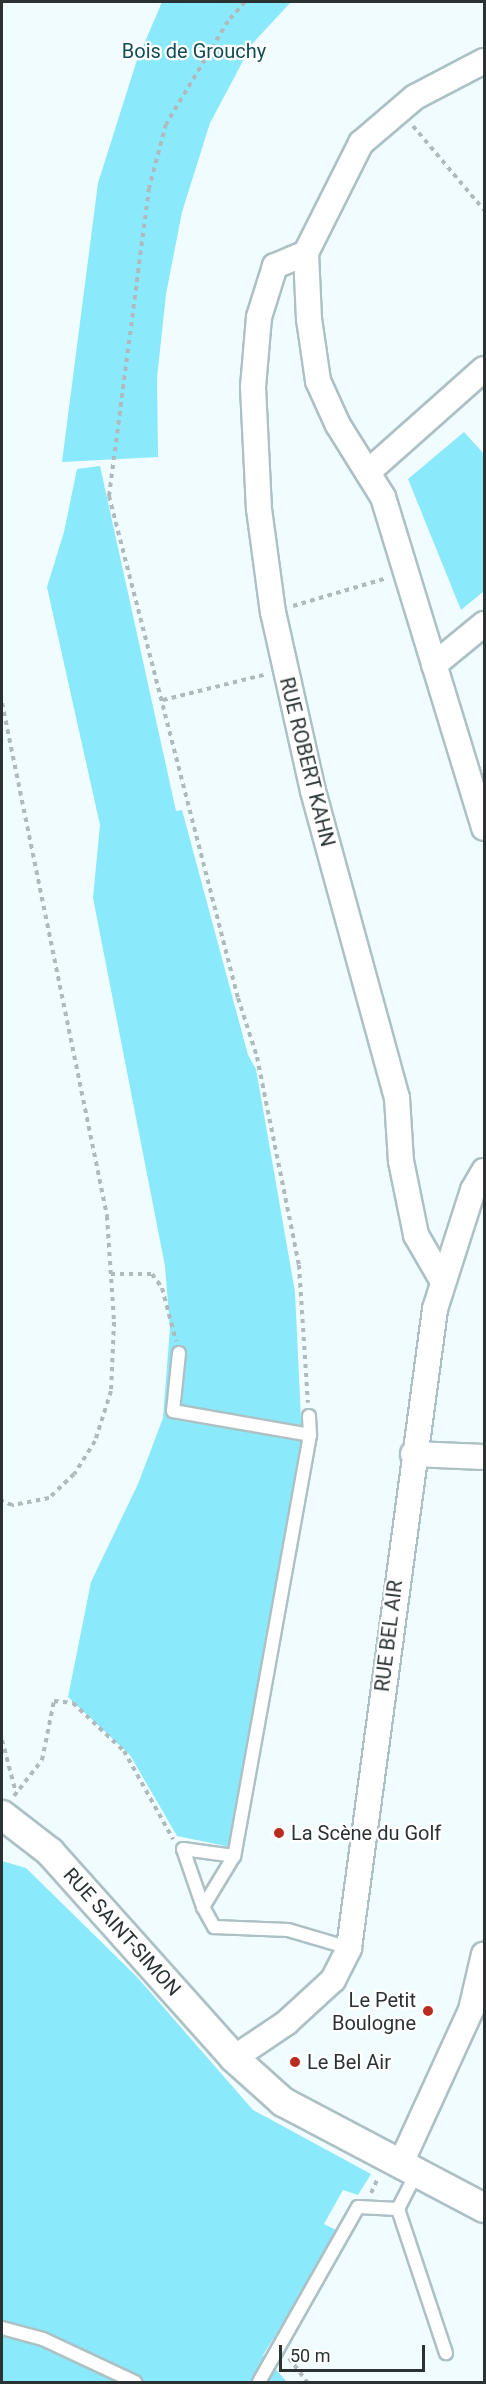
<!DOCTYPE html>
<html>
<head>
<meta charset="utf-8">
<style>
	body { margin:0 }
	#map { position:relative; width:486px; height:2384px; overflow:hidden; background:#f0fcff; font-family:Roboto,sans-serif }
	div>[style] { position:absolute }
	.green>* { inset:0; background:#8ae9fb }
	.path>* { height:4px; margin-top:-2px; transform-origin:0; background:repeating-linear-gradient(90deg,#b0babd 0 4.5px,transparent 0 9px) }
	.roads { filter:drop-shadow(2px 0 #adc1c4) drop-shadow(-2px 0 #adc1c4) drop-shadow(0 2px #adc1c4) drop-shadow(0 -2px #adc1c4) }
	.service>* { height:12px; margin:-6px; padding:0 6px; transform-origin:6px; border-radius:6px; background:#fff }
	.minor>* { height:24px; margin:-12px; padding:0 12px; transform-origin:12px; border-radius:12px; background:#fff }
	.tertiary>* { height:28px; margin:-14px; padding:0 14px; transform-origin:14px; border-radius:14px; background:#fff }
	.dots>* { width:16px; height:16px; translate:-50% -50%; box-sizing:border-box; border:3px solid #fff; border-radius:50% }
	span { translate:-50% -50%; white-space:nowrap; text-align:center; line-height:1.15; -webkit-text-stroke:4.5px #fff; paint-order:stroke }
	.park-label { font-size:20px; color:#124c55 }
	.street-label { font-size:20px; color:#2a3234 }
	.poi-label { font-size:20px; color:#2a3234 }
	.left { translate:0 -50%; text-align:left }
	.right { translate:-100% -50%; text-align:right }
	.frame { position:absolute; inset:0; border:3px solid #2a3234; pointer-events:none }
	.scale { position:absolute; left:279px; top:2345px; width:146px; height:27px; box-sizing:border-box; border:3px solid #2a3234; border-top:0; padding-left:8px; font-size:18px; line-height:21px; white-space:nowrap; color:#2a3234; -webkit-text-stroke:4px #fff; paint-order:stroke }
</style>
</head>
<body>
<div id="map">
	<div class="green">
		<i style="clip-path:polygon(162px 2px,291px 2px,252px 44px,210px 123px,182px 212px,166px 294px,157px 378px,158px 457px,62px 462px,98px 183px,136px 63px)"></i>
		<i style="clip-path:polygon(464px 432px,484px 454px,484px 591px,461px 610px,408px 479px)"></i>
		<i style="clip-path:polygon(100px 466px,176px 811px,182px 810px,248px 1055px,256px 1069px,295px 1292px,302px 1441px,230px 1847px,177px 1836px,130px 1755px,68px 1697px,91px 1582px,138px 1484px,163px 1418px,170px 1328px,165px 1266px,93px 898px,100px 825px,47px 587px,64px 532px,77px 469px)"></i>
		<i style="clip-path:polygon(2px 1861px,26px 1868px,137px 1977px,253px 2110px,371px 2174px,358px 2195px,343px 2190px,324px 2224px,340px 2232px,263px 2355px,287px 2382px,2px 2382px)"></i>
	</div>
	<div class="path">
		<i style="left:245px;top:2px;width:25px;rotate:132deg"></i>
		<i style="left:228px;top:21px;width:120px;rotate:121deg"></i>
		<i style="left:166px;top:124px;width:66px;rotate:104.9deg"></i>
		<i style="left:149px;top:188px;width:311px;rotate:97.4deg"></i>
		<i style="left:109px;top:496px;width:518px;rotate:75.59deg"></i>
		<i style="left:238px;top:998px;width:62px;rotate:72.1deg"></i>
		<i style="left:257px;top:1057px;width:212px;rotate:78.6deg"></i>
		<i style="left:299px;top:1265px;width:138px;rotate:86.3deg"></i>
		<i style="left:413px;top:126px;width:110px;rotate:49.8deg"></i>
		<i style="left:293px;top:606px;width:98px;rotate:-16.6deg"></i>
		<i style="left:163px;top:700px;width:107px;rotate:-14deg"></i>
		<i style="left:2px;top:703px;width:524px;rotate:78.43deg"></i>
		<i style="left:107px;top:1216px;width:106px;rotate:86.2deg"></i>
		<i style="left:114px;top:1322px;width:69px;rotate:92.5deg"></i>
		<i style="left:111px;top:1391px;width:52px;rotate:107.7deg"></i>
		<i style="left:95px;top:1441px;width:39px;rotate:122deg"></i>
		<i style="left:74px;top:1474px;width:35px;rotate:136deg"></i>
		<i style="left:49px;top:1498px;width:38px;rotate:169deg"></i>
		<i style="left:12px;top:1505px;width:11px;rotate:-158deg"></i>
		<i style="left:111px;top:1274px;width:41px"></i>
		<i style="left:152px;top:1274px;width:17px;rotate:54deg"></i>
		<i style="left:162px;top:1288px;width:55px;rotate:75.2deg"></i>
		<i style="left:2px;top:1740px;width:55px;rotate:75.2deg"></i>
		<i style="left:14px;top:1796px;width:46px;rotate:-52.1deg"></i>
		<i style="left:42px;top:1760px;width:60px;rotate:-78.5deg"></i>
		<i style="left:54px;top:1701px;width:19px;rotate:6deg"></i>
		<i style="left:73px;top:1703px;width:70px;rotate:43.3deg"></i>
		<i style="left:124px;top:1751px;width:101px;rotate:60.9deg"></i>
		<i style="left:371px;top:2193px;width:17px;rotate:-65deg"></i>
		<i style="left:289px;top:2358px;width:30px;rotate:53deg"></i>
	</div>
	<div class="roads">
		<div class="service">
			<i style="left:179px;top:1353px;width:58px;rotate:95.9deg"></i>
			<i style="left:173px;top:1411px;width:139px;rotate:9.9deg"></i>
			<i style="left:309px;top:1416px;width:19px;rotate:87deg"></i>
			<i style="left:310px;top:1435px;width:428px;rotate:100.2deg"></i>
			<i style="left:234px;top:1856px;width:60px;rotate:121.3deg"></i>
			<i style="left:203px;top:1907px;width:23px;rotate:61deg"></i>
			<i style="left:214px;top:1927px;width:74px;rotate:2.3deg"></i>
			<i style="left:288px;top:1930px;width:64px;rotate:16.4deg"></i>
			<i style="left:203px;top:1907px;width:61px;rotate:-109deg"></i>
			<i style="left:183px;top:1849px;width:51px;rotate:7.8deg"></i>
			<i style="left:417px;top:2172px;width:42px;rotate:117.2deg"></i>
			<i style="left:398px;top:2209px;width:152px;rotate:71.6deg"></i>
			<i style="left:2px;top:2328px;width:42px;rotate:15deg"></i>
			<i style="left:43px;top:2339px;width:102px;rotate:25.1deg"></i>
			<i style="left:259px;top:2382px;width:201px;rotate:-60.5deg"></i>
			<i style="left:358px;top:2207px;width:40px;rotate:2.9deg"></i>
		</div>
		<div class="minor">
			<i style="left:484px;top:61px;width:78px;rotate:152.4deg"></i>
			<i style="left:415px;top:97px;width:71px;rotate:139.6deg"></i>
			<i style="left:361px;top:143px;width:123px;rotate:116.6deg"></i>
			<i style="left:306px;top:253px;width:66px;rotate:87.4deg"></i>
			<i style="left:309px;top:319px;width:63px;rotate:81.7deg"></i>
			<i style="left:318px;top:381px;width:48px;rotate:65.6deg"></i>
			<i style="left:338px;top:425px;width:85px;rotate:58deg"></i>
			<i style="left:383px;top:497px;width:346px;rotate:73deg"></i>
			<i style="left:306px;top:253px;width:34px;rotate:157deg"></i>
			<i style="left:275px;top:266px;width:53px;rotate:107.4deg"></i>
			<i style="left:259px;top:317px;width:70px;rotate:94.9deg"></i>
			<i style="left:253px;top:387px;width:122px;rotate:87.2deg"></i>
			<i style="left:259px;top:509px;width:104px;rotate:82.3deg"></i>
			<i style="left:273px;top:612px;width:183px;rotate:77.4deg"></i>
			<i style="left:313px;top:791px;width:318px;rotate:74.7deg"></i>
			<i style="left:397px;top:1098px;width:63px;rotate:86.4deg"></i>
			<i style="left:401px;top:1161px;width:76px;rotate:78.5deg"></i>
			<i style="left:416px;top:1235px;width:52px;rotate:60deg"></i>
			<i style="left:368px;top:472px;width:155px;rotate:-41.6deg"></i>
			<i style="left:434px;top:665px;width:65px;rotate:-39.4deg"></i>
			<i style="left:413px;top:1454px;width:71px;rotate:2.4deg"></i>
			<i style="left:234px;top:2058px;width:63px;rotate:-33.9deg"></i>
			<i style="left:286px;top:2023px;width:64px;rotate:-42.5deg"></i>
			<i style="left:333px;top:1980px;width:36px;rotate:-63deg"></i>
			<i style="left:349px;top:1948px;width:645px;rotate:-82.33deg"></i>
			<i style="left:435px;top:1309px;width:125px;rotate:-72.3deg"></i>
			<i style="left:473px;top:1190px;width:22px;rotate:-60deg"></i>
			<i style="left:401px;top:2163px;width:168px;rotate:-65.4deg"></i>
			<i style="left:471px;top:2010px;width:57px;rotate:-76.9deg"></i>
		</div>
		<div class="tertiary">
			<i style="left:2px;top:1815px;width:61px;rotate:37.6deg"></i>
			<i style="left:50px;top:1852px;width:276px;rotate:48.2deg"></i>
			<i style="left:234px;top:2058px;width:66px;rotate:41.9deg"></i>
			<i style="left:283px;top:2102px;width:227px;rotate:27.8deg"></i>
		</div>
	</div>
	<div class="dots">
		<i style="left:279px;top:1833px;background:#b92c1f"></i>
		<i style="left:428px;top:2011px;background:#b92c1f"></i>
		<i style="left:295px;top:2062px;background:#b92c1f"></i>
	</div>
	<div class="park-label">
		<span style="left:194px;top:51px">Bois de Grouchy</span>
	</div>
	<div class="street-label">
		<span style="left:307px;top:762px;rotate:76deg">RUE ROBERT KAHN</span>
		<span style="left:389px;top:1636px;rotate:-83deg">RUE BEL AIR</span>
		<span style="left:122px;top:1932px;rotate:48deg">RUE SAINT-SIMON</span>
	</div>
	<div class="poi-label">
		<span class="left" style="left:291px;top:1833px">La Scène du Golf</span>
		<span class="right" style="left:416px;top:2012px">Le Petit<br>Boulogne</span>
		<span class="left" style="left:307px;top:2062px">Le Bel Air</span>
	</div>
	<div class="frame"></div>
	<div class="scale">50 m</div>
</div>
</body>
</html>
